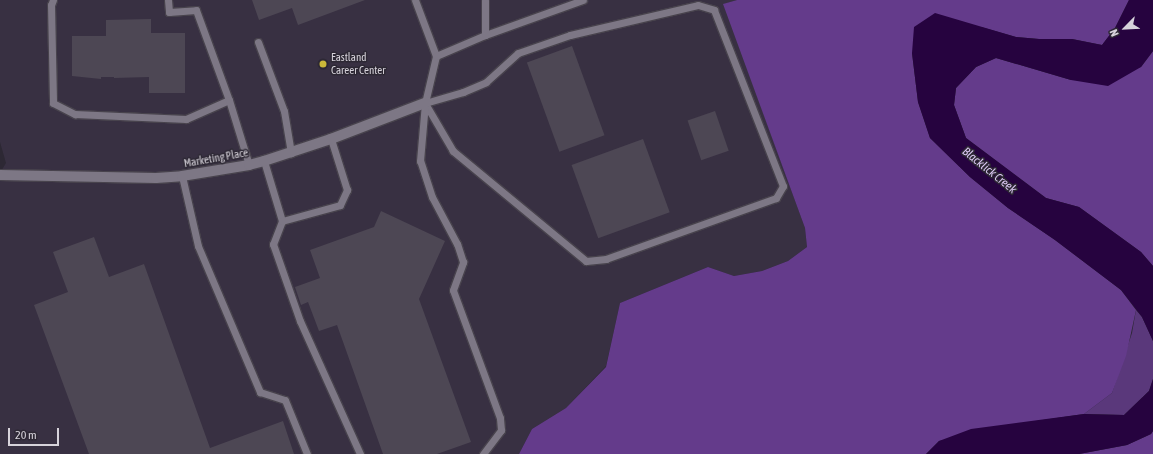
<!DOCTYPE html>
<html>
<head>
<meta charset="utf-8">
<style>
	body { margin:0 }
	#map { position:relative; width:1153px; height:454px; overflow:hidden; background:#2d2834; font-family:"Asap Condensed",sans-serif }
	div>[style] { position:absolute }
	.built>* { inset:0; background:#383042 }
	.green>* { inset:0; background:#5a387b }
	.forest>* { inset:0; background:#643b8b }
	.water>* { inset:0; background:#26033f }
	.building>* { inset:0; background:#4d4754; transform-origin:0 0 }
	.roads { filter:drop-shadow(1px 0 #48434d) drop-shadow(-1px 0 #48434d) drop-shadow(0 1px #48434d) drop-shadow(0 -1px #48434d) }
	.lane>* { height:7px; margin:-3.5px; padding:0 3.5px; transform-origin:3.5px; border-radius:3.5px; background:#7d7785 }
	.street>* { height:10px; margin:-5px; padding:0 5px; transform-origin:5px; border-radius:5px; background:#7d7785 }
	.dots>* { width:11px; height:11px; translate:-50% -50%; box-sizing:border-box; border:2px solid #2d2834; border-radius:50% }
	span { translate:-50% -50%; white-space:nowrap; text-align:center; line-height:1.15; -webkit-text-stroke:3px #2d2834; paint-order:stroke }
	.poi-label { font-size:11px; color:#d7d3db }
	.left { translate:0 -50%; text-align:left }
	.street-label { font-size:11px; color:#d7d3db }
	.water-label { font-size:12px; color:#ddc9f5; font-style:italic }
	.north { position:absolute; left:1105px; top:8px; width:40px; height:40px; -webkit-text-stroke:3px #2d2834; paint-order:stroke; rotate:246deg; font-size:11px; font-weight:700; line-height:16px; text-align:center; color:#d7d3db }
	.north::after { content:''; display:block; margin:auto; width:14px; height:18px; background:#d7d3db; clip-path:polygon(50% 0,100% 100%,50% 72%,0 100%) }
	.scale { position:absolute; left:8px; top:428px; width:51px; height:18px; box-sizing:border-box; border:2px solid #d7d3db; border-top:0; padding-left:5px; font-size:12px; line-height:14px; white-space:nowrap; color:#d7d3db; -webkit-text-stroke:3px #2d2834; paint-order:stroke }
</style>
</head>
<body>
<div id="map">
	<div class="built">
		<i style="clip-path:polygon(0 0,737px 0,724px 4px,805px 228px,807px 247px,788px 261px,762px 271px,734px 276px,708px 267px,620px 303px,606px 366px,566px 408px,532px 429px,519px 454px,0 454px,0 173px,6px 163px,0 142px)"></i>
	</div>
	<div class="green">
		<i style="clip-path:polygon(1136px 310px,1142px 317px,1153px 341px,1153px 379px,1149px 391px,1124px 415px,1084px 414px,1112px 393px,1132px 333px)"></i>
	</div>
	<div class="forest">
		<i style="clip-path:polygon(737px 0,1129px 0,1115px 28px,1102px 45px,1072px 39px,1039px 39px,1016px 37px,981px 27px,912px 53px,918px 102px,930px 138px,970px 177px,1008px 208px,1055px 240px,1121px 290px,1136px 310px,1126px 356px,1112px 393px,1084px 414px,1036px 421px,939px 441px,926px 454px,519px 454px,532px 429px,566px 408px,606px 367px,620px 303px,708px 267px,734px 276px,762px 271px,788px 261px,807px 247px,805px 228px,723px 4px)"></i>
		<i style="clip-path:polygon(1153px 51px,1153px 266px,1141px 252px,1079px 207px,1046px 198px,966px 138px,954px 105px,956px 88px,976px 67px,996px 58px,1071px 80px,1141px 67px)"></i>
		<i style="clip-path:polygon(1153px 431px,1153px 454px,1079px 454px,1127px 445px,1151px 434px)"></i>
	</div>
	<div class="water">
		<i style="clip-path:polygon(1129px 0,1153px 0,1153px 51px,1141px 67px,1108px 86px,1071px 80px,996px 58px,976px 67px,956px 88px,954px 105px,966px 138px,1046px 198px,1079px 207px,1141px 252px,1153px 266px,1153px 341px,1142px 317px,1121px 290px,1055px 240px,1008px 208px,970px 177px,930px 138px,918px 102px,912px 53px,914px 27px,935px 13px,1016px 37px,1039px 39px,1072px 39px,1102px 45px,1115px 28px)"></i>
		<i style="clip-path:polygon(1153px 379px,1153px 431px,1151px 434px,1127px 445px,1079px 454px,926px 454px,939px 441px,971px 429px,1084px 414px,1124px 415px,1149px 391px)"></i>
	</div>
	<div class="building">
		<i style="clip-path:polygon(252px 0,365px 0,298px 25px,292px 8px,259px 20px)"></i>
		<i style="clip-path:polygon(151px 19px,151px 33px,185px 33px,185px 93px,149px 93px,149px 77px,114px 78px,114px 77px,101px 77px,101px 79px,72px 76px,72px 36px,106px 36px,106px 20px)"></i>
		<i style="left:572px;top:46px;width:95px;height:48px;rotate:70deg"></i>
		<i style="left:715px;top:111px;width:42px;height:29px;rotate:71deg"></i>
		<i style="left:643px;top:139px;width:78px;height:76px;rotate:70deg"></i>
		<i style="clip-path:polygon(381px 211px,445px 241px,419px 299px,471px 442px,437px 454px,383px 454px,337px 325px,319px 331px,308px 302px,301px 305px,295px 287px,320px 278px,310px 250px,374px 227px)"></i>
		<i style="clip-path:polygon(94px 237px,109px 277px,144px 264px,210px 448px,283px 421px,294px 454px,89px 454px,34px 305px,68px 292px,53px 252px)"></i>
	</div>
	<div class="roads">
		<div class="lane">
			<i style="left:53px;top:0;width:5px;rotate:112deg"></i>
			<i style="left:51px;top:5px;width:98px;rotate:88.8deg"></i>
			<i style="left:53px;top:103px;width:25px;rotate:27deg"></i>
			<i style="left:75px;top:114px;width:111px;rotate:2.6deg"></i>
			<i style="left:186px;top:119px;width:47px;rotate:-23.8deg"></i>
			<i style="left:168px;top:0;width:12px;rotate:85deg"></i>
			<i style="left:169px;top:12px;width:27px;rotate:-4deg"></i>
			<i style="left:196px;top:10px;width:96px;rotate:69.9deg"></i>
			<i style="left:229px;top:100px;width:68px;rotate:72.9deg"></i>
			<i style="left:415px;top:0;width:60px;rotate:69.4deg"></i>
			<i style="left:698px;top:5px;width:17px;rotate:17deg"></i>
			<i style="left:714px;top:10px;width:189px;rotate:68.6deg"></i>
			<i style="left:783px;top:186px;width:14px;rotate:120deg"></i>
			<i style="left:776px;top:198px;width:181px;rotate:160.3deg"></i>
			<i style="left:606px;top:259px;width:20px;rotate:174deg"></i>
			<i style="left:586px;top:261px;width:173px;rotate:-140.4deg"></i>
			<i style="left:453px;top:151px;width:56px;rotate:-120.3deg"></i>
			<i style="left:425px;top:103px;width:40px;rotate:-16deg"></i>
			<i style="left:463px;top:92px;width:25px;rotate:-23deg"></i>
			<i style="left:486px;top:82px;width:43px;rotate:-42.2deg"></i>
			<i style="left:518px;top:53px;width:55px;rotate:-19.1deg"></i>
			<i style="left:570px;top:35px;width:131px;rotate:-13.2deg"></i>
			<i style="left:485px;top:35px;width:35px;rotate:-90deg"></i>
			<i style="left:258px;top:42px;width:74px;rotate:69.4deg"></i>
			<i style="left:284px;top:111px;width:43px;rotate:80.5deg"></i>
			<i style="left:264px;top:161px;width:63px;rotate:73.3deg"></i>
			<i style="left:282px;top:221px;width:25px;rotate:111deg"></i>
			<i style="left:273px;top:244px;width:82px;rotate:70.7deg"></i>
			<i style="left:300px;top:321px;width:146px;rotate:65.7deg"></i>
			<i style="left:182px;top:176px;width:72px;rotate:77.1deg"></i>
			<i style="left:198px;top:246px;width:159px;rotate:67deg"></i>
			<i style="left:260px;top:392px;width:26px;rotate:18deg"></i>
			<i style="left:285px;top:400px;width:58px;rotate:67.8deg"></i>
			<i style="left:282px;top:221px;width:60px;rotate:-15.4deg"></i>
			<i style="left:340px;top:205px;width:17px;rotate:-65deg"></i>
			<i style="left:347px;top:190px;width:53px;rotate:-107.4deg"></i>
			<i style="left:483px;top:454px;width:30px;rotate:-53deg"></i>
			<i style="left:501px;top:430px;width:12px;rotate:-95deg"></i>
			<i style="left:500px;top:418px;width:136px;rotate:-110.2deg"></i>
			<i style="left:453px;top:290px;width:30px;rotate:-70deg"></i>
			<i style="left:463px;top:262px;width:19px;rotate:-108deg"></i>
			<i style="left:457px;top:244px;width:53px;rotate:-118deg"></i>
			<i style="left:432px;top:197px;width:38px;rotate:-108deg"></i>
			<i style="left:420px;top:161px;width:58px;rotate:-85.1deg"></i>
			<i style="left:425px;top:103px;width:48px;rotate:-76.8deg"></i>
			<i style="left:436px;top:56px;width:53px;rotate:-23.2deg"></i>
			<i style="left:485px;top:35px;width:104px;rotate:-19.7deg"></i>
		</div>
		<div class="street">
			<i style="left:0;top:175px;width:156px;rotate:1.1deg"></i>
			<i style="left:156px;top:178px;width:26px;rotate:-4deg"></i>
			<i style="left:182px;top:176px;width:68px;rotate:-9.3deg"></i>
			<i style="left:249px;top:165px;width:16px;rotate:-15deg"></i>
			<i style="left:264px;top:161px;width:71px;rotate:-18.2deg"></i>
			<i style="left:331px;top:139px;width:101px;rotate:-21deg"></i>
		</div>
	</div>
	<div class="dots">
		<i style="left:323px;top:64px;background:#ccb939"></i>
	</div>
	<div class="poi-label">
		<span class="left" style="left:331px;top:64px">Eastland<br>Career Center</span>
	</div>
	<div class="street-label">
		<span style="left:216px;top:158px;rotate:-10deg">Marketing Place</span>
	</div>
	<div class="water-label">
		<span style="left:989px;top:171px;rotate:39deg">Blacklick Creek</span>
	</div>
	<div class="north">N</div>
	<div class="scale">20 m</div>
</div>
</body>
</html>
